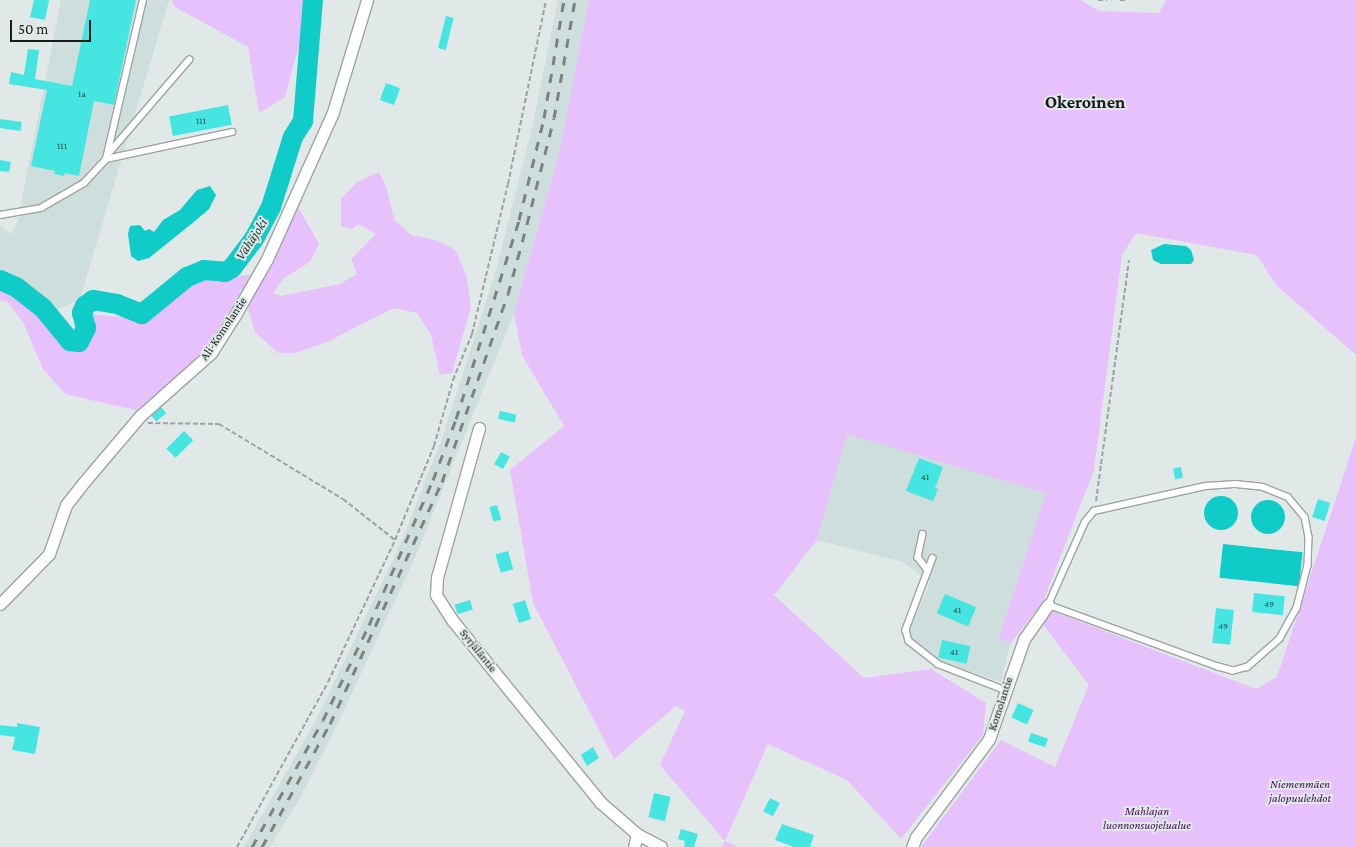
<!DOCTYPE html>
<html>
<head>
<meta charset="utf-8">
<style>
	body { margin:0 }
	#map { position:relative; width:1356px; height:847px; overflow:hidden; background:#e1e9e8; font-family:"Crimson Pro",serif }
	div>[style] { position:absolute }
	.built>* { inset:0; background:#cddedd }
	.green>* { inset:0; background:#e7c1fb }
	.water>* { inset:0; background:#10ccc8; transform-origin:0 0 }
	.round { border-radius:50% }
	.river>* { height:20px; margin:-10px; padding:0 10px; transform-origin:10px; border-radius:10px; background:#10ccc8 }
	.building>* { inset:0; background:#45e6e2; transform-origin:0 0 }
	.path>* { height:2px; margin-top:-1px; transform-origin:0; background:repeating-linear-gradient(90deg,#9ca2a1 0 5px,transparent 0 7.5px) }
	.roads { filter:drop-shadow(1px 0 #9ca4a3) drop-shadow(-1px 0 #9ca4a3) drop-shadow(0 1px #9ca4a3) drop-shadow(0 -1px #9ca4a3) }
	.lane>* { height:5.5px; margin:-2.75px; padding:0 2.75px; transform-origin:2.75px; border-radius:2.75px; background:#fff }
	.street>* { height:11px; margin:-5.5px; padding:0 5.5px; transform-origin:5.5px; border-radius:5.5px; background:#fff }
	.rail>* { height:3px; margin-top:-1.5px; transform-origin:0; background:repeating-linear-gradient(90deg,#7d8281 0 9px,transparent 0 18px) }
	span { translate:-50% -50%; white-space:nowrap; text-align:center; line-height:1.15; -webkit-text-stroke:4px #e1e9e8; paint-order:stroke }
	.number-label { font-size:10px; color:#244e4d }
	.number-label span { -webkit-text-stroke-width:0 }
	.street-label { font-size:12px; color:#191b1b }
	.park-label { font-size:12px; color:#44105a; font-style:italic }
	.water-label { font-size:14px; color:#1c3635; font-style:italic }
	.district-label { font-size:18px; color:#191b1b; font-weight:700 }
	.scale { position:absolute; left:10px; top:20px; width:81px; height:22px; box-sizing:border-box; border:2px solid #191b1b; border-top:0; padding-left:6px; font-size:15px; line-height:18px; white-space:nowrap; color:#191b1b; -webkit-text-stroke:4px #e1e9e8; paint-order:stroke }
</style>
</head>
<body>
<div id="map">
	<div class="built">
		<i style="clip-path:polygon(61px 0,169px 0,80px 299px,56px 310px,0 274px,0 226px,12px 234px,17px 224px)"></i>
		<i style="clip-path:polygon(558px 0,589px 0,559px 154px,514px 313px,415px 558px,338px 723px,299px 800px,270px 847px,244px 847px,318px 716px,399px 547px,441px 441px,496px 270px,531px 132px)"></i>
		<i style="clip-path:polygon(847px 433px,1046px 493px,999px 637px,1010px 644px,1001px 682px,939px 661px,912px 640px,909px 632px,930px 582px,903px 562px,817px 540px)"></i>
	</div>
	<div class="green">
		<i style="clip-path:polygon(171px 0,311px 0,285px 97px,259px 113px,248px 47px,175px 7px)"></i>
		<i style="clip-path:polygon(589px 0,1080px 0,1100px 11px,1159px 13px,1166px 0,1356px 0,1356px 355px,1276px 285px,1257px 255px,1136px 233px,1122px 255px,1094px 470px,1043px 602px,1010px 644px,999px 637px,1046px 493px,847px 434px,817px 540px,774px 595px,864px 678px,931px 669px,986px 703px,983px 735px,901px 839px,847px 780px,768px 744px,725px 841px,738px 847px,721px 847px,725px 841px,660px 765px,685px 711px,676px 706px,614px 759px,533px 603px,510px 470px,564px 426px,522px 355px,514px 313px,559px 154px)"></i>
		<i style="clip-path:polygon(379px 172px,387px 189px,394px 219px,411px 235px,436px 240px,455px 250px,466px 274px,471px 307px,452px 373px,440px 375px,431px 335px,417px 313px,394px 308px,329px 341px,296px 353px,278px 353px,255px 332px,248px 309px,258px 282px,298px 207px,319px 244px,310px 262px,284px 278px,273px 293px,281px 296px,340px 284px,357px 274px,351px 259px,376px 234px,358px 224px,352px 229px,341px 226px,341px 199px,356px 183px)"></i>
		<i style="clip-path:polygon(251px 275px,205px 351px,139px 411px,65px 394px,43px 369px,23px 322px,8px 302px,0 300px,0 292px,9px 292px,34px 310px,72px 345px,85px 342px,89px 314px,143px 319px,202px 278px)"></i>
		<i style="clip-path:polygon(1356px 438px,1356px 847px,921px 847px,1001px 740px,1055px 767px,1089px 685px,1042px 623px,1052px 611px,1256px 689px,1277px 677px)"></i>
	</div>
	<div class="water">
		<i style="clip-path:polygon(210px 186px,216px 195px,209px 209px,195px 221px,149px 258px,138px 261px,131px 256px,128px 234px,130px 226px,140px 225px,145px 231px,149px 229px,154px 232px,163px 220px,180px 210px,197px 190px)"></i>
		<i style="clip-path:polygon(1164px 244px,1186px 246px,1191px 250px,1194px 260px,1191px 264px,1161px 264px,1153px 260px,1151px 250px)"></i>
		<i class="round" style="left:1204px;top:496px;width:34px;height:34px"></i>
		<i class="round" style="left:1251px;top:500px;width:34px;height:34px"></i>
		<i style="left:1223px;top:544px;width:80px;height:34px;rotate:6deg"></i>
	</div>
	<div class="river">
		<i style="left:0;top:280px;width:17px;rotate:24deg"></i>
		<i style="left:16px;top:287px;width:34px;rotate:38deg"></i>
		<i style="left:43px;top:308px;width:43px;rotate:50.7deg"></i>
		<i style="left:70px;top:341px;width:9px;rotate:6deg"></i>
		<i style="left:79px;top:342px;width:16px;rotate:-63deg"></i>
		<i style="left:86px;top:328px;width:16px;rotate:-105deg"></i>
		<i style="left:82px;top:313px;width:8px;rotate:-67deg"></i>
		<i style="left:85px;top:306px;width:10px;rotate:-37deg"></i>
		<i style="left:93px;top:300px;width:24px;rotate:9deg"></i>
		<i style="left:117px;top:304px;width:27px;rotate:22deg"></i>
		<i style="left:142px;top:314px;width:58px;rotate:-39.4deg"></i>
		<i style="left:187px;top:277px;width:18px;rotate:-22deg"></i>
		<i style="left:204px;top:270px;width:21px;rotate:5deg"></i>
		<i style="left:225px;top:272px;width:8px;rotate:-30deg"></i>
		<i style="left:232px;top:268px;width:36px;rotate:-53deg"></i>
		<i style="left:254px;top:239px;width:36px;rotate:-62deg"></i>
		<i style="left:271px;top:207px;width:73px;rotate:-72.6deg"></i>
		<i style="left:293px;top:137px;width:19px;rotate:-58deg"></i>
		<i style="left:303px;top:121px;width:121px;rotate:-85.3deg"></i>
	</div>
	<div class="building">
		<i style="clip-path:polygon(34px 0,49px 0,45px 20px,30px 17px)"></i>
		<i style="clip-path:polygon(90px 0,136px 0,114px 105px,94px 101px,79px 176px,65px 173px,64px 176px,54px 174px,55px 171px,31px 166px,47px 90px,9px 84px,11px 72px,24px 75px,28px 49px,39px 50px,35px 79px,72px 86px)"></i>
		<i style="left:446px;top:16px;width:8px;height:33px;rotate:14deg"></i>
		<i style="left:386px;top:83px;width:15px;height:18px;rotate:20deg"></i>
		<i style="left:228px;top:105px;width:20px;height:60px;rotate:79deg"></i>
		<i style="left:0;top:119px;width:22px;height:9px;rotate:8deg"></i>
		<i style="clip-path:polygon(0 160px,11px 162px,9px 172px,0 171px)"></i>
		<i style="left:161px;top:407px;width:8px;height:13px;rotate:50deg"></i>
		<i style="left:500px;top:411px;width:17px;height:8px;rotate:13deg"></i>
		<i style="left:184px;top:431px;width:13px;height:25px;rotate:45deg"></i>
		<i style="left:501px;top:452px;width:10px;height:14px;rotate:29deg"></i>
		<i style="clip-path:polygon(919px 458px,943px 467px,935px 488px,938px 489px,933px 501px,906px 491px)"></i>
		<i style="left:1181px;top:467px;width:11px;height:8px;rotate:80deg"></i>
		<i style="left:1318px;top:499px;width:13px;height:19px;rotate:18deg"></i>
		<i style="left:497px;top:505px;width:15px;height:8px;rotate:74deg"></i>
		<i style="left:508px;top:551px;width:19px;height:13px;rotate:74deg"></i>
		<i style="left:1254px;top:593px;width:31px;height:19px;rotate:6deg"></i>
		<i style="left:945px;top:594px;width:34px;height:21px;rotate:23deg"></i>
		<i style="left:470px;top:600px;width:10px;height:16px;rotate:73deg"></i>
		<i style="left:525px;top:600px;width:20px;height:13px;rotate:72deg"></i>
		<i style="left:1216px;top:608px;width:18px;height:35px;rotate:6deg"></i>
		<i style="left:942px;top:640px;width:29px;height:18px;rotate:12deg"></i>
		<i style="left:1018px;top:703px;width:17px;height:16px;rotate:24deg"></i>
		<i style="clip-path:polygon(17px 723px,40px 727px,35px 754px,12px 750px,15px 737px,0 735px,0 725px,17px 727px)"></i>
		<i style="left:1031px;top:733px;width:18px;height:9px;rotate:19deg"></i>
		<i style="clip-path:polygon(593px 747px,599px 758px,587px 766px,581px 755px)"></i>
		<i style="left:654px;top:793px;width:17px;height:25px;rotate:13deg"></i>
		<i style="left:770px;top:798px;width:11px;height:15px;rotate:27deg"></i>
		<i style="clip-path:polygon(782px 824px,814px 835px,810px 847px,794px 847px,775px 840px)"></i>
		<i style="clip-path:polygon(681px 829px,698px 834px,694px 847px,684px 847px,685px 841px,678px 839px)"></i>
	</div>
	<div class="path">
		<i style="left:1098px;top:0;width:9px"></i>
		<i style="left:1120px;top:0;width:8px"></i>
		<i style="left:148px;top:423px;width:71px;rotate:0.8deg"></i>
		<i style="left:219px;top:424px;width:145px;rotate:31.2deg"></i>
		<i style="left:343px;top:499px;width:66px;rotate:38.3deg"></i>
		<i style="left:1096px;top:501px;width:243px;rotate:-82.2deg"></i>
		<i style="left:237px;top:847px;width:188px;rotate:-61.1deg"></i>
		<i style="left:328px;top:682px;width:157px;rotate:-64.7deg"></i>
		<i style="left:395px;top:540px;width:102px;rotate:-67.5deg"></i>
		<i style="left:434px;top:446px;width:69px;rotate:-73.9deg"></i>
		<i style="left:453px;top:380px;width:50px;rotate:-67.6deg"></i>
		<i style="left:472px;top:334px;width:154px;rotate:-76.5deg"></i>
		<i style="left:508px;top:184px;width:188px;rotate:-78.3deg"></i>
	</div>
	<div class="roads">
		<div class="lane">
			<i style="left:109px;top:153px;width:123px;rotate:-49.3deg"></i>
			<i style="left:106px;top:159px;width:129px;rotate:-12.1deg"></i>
			<i style="left:0;top:215px;width:42px;rotate:-9.7deg"></i>
			<i style="left:41px;top:208px;width:50px;rotate:-30.2deg"></i>
			<i style="left:84px;top:183px;width:33px;rotate:-47deg"></i>
			<i style="left:106px;top:159px;width:163px;rotate:-76.9deg"></i>
			<i style="left:1236px;top:484px;width:27px;rotate:6deg"></i>
			<i style="left:1263px;top:487px;width:27px;rotate:22deg"></i>
			<i style="left:1288px;top:497px;width:26px;rotate:50deg"></i>
			<i style="left:1305px;top:517px;width:20px;rotate:79deg"></i>
			<i style="left:1309px;top:537px;width:28px;rotate:92deg"></i>
			<i style="left:1308px;top:565px;width:44px;rotate:104.3deg"></i>
			<i style="left:1297px;top:608px;width:35px;rotate:119deg"></i>
			<i style="left:1280px;top:639px;width:43px;rotate:138.8deg"></i>
			<i style="left:1248px;top:667px;width:16px;rotate:165deg"></i>
			<i style="left:1233px;top:671px;width:16px;rotate:-165deg"></i>
			<i style="left:1218px;top:667px;width:181px;rotate:-160deg"></i>
			<i style="left:1048px;top:605px;width:91px;rotate:-66deg"></i>
			<i style="left:1085px;top:522px;width:14px;rotate:-51deg"></i>
			<i style="left:1094px;top:511px;width:115px;rotate:-12.6deg"></i>
			<i style="left:1206px;top:486px;width:30px;rotate:-4deg"></i>
			<i style="left:923px;top:534px;width:24px;rotate:102deg"></i>
			<i style="left:918px;top:557px;width:17px;rotate:54deg"></i>
			<i style="left:933px;top:558px;width:77px;rotate:110.6deg"></i>
			<i style="left:906px;top:630px;width:11px;rotate:75deg"></i>
			<i style="left:909px;top:641px;width:37px;rotate:38deg"></i>
			<i style="left:938px;top:664px;width:72px;rotate:21.2deg"></i>
		</div>
		<div class="street">
			<i style="left:479px;top:428px;width:155px;rotate:105.7deg"></i>
			<i style="left:437px;top:577px;width:18px;rotate:93deg"></i>
			<i style="left:436px;top:595px;width:31px;rotate:57deg"></i>
			<i style="left:453px;top:621px;width:233px;rotate:50.9deg"></i>
			<i style="left:600px;top:802px;width:49px;rotate:40.9deg"></i>
			<i style="left:637px;top:834px;width:27px;rotate:28deg"></i>
			<i style="left:0;top:604px;width:70px;rotate:-45.6deg"></i>
			<i style="left:49px;top:554px;width:52px;rotate:-70.9deg"></i>
			<i style="left:66px;top:505px;width:29px;rotate:-52deg"></i>
			<i style="left:84px;top:482px;width:87px;rotate:-49.7deg"></i>
			<i style="left:140px;top:416px;width:95px;rotate:-41.6deg"></i>
			<i style="left:211px;top:353px;width:45px;rotate:-57.7deg"></i>
			<i style="left:235px;top:315px;width:64px;rotate:-60.3deg"></i>
			<i style="left:267px;top:259px;width:161px;rotate:-65.8deg"></i>
			<i style="left:333px;top:112px;width:117px;rotate:-73.1deg"></i>
			<i style="left:634px;top:847px;width:13px;rotate:-77deg"></i>
			<i style="left:912px;top:847px;width:11px;rotate:-68deg"></i>
			<i style="left:916px;top:837px;width:122px;rotate:-53.3deg"></i>
			<i style="left:989px;top:739px;width:106px;rotate:-70.7deg"></i>
			<i style="left:1024px;top:639px;width:42px;rotate:-54.8deg"></i>
		</div>
	</div>
	<div class="rail">
		<i style="left:252px;top:847px;width:145px;rotate:-60.8deg"></i>
		<i style="left:323px;top:720px;width:106px;rotate:-64.2deg"></i>
		<i style="left:369px;top:625px;width:158px;rotate:-66.2deg"></i>
		<i style="left:433px;top:480px;width:65px;rotate:-69.3deg"></i>
		<i style="left:456px;top:419px;width:209px;rotate:-72.4deg"></i>
		<i style="left:519px;top:220px;width:105px;rotate:-76.2deg"></i>
		<i style="left:544px;top:118px;width:120px;rotate:-80.4deg"></i>
		<i style="left:262px;top:847px;width:141px;rotate:-61.1deg"></i>
		<i style="left:330px;top:724px;width:267px;rotate:-65.2deg"></i>
		<i style="left:442px;top:482px;width:199px;rotate:-70.7deg"></i>
		<i style="left:508px;top:294px;width:73px;rotate:-74.8deg"></i>
		<i style="left:527px;top:224px;width:109px;rotate:-75.7deg"></i>
		<i style="left:554px;top:118px;width:120px;rotate:-79.9deg"></i>
	</div>
	<div class="number-label">
		<span style="left:82px;top:94px">1a</span>
		<span style="left:201px;top:121px">111</span>
		<span style="left:62px;top:146px">111</span>
		<span style="left:925px;top:477px">41</span>
		<span style="left:1269px;top:604px">49</span>
		<span style="left:957px;top:610px">41</span>
		<span style="left:1223px;top:626px">49</span>
		<span style="left:954px;top:652px">41</span>
	</div>
	<div class="street-label">
		<span style="left:224px;top:329px;rotate:-56deg">Ali-Komolantie</span>
		<span style="left:478px;top:651px;rotate:51deg">Syrjäläntie</span>
		<span style="left:1001px;top:704px;rotate:-72deg">Komolantie</span>
	</div>
	<div class="park-label">
		<span style="left:1300px;top:792px">Niemenmäen<br>jalopuulehdot</span>
		<span style="left:1147px;top:819px">Mahlajan<br>luonnonsuojelualue</span>
	</div>
	<div class="water-label">
		<span style="left:251px;top:239px;rotate:-57deg">Vähäjoki</span>
	</div>
	<div class="district-label">
		<span style="left:1085px;top:102px">Okeroinen</span>
	</div>
	<div class="scale">50 m</div>
</div>
</body>
</html>
